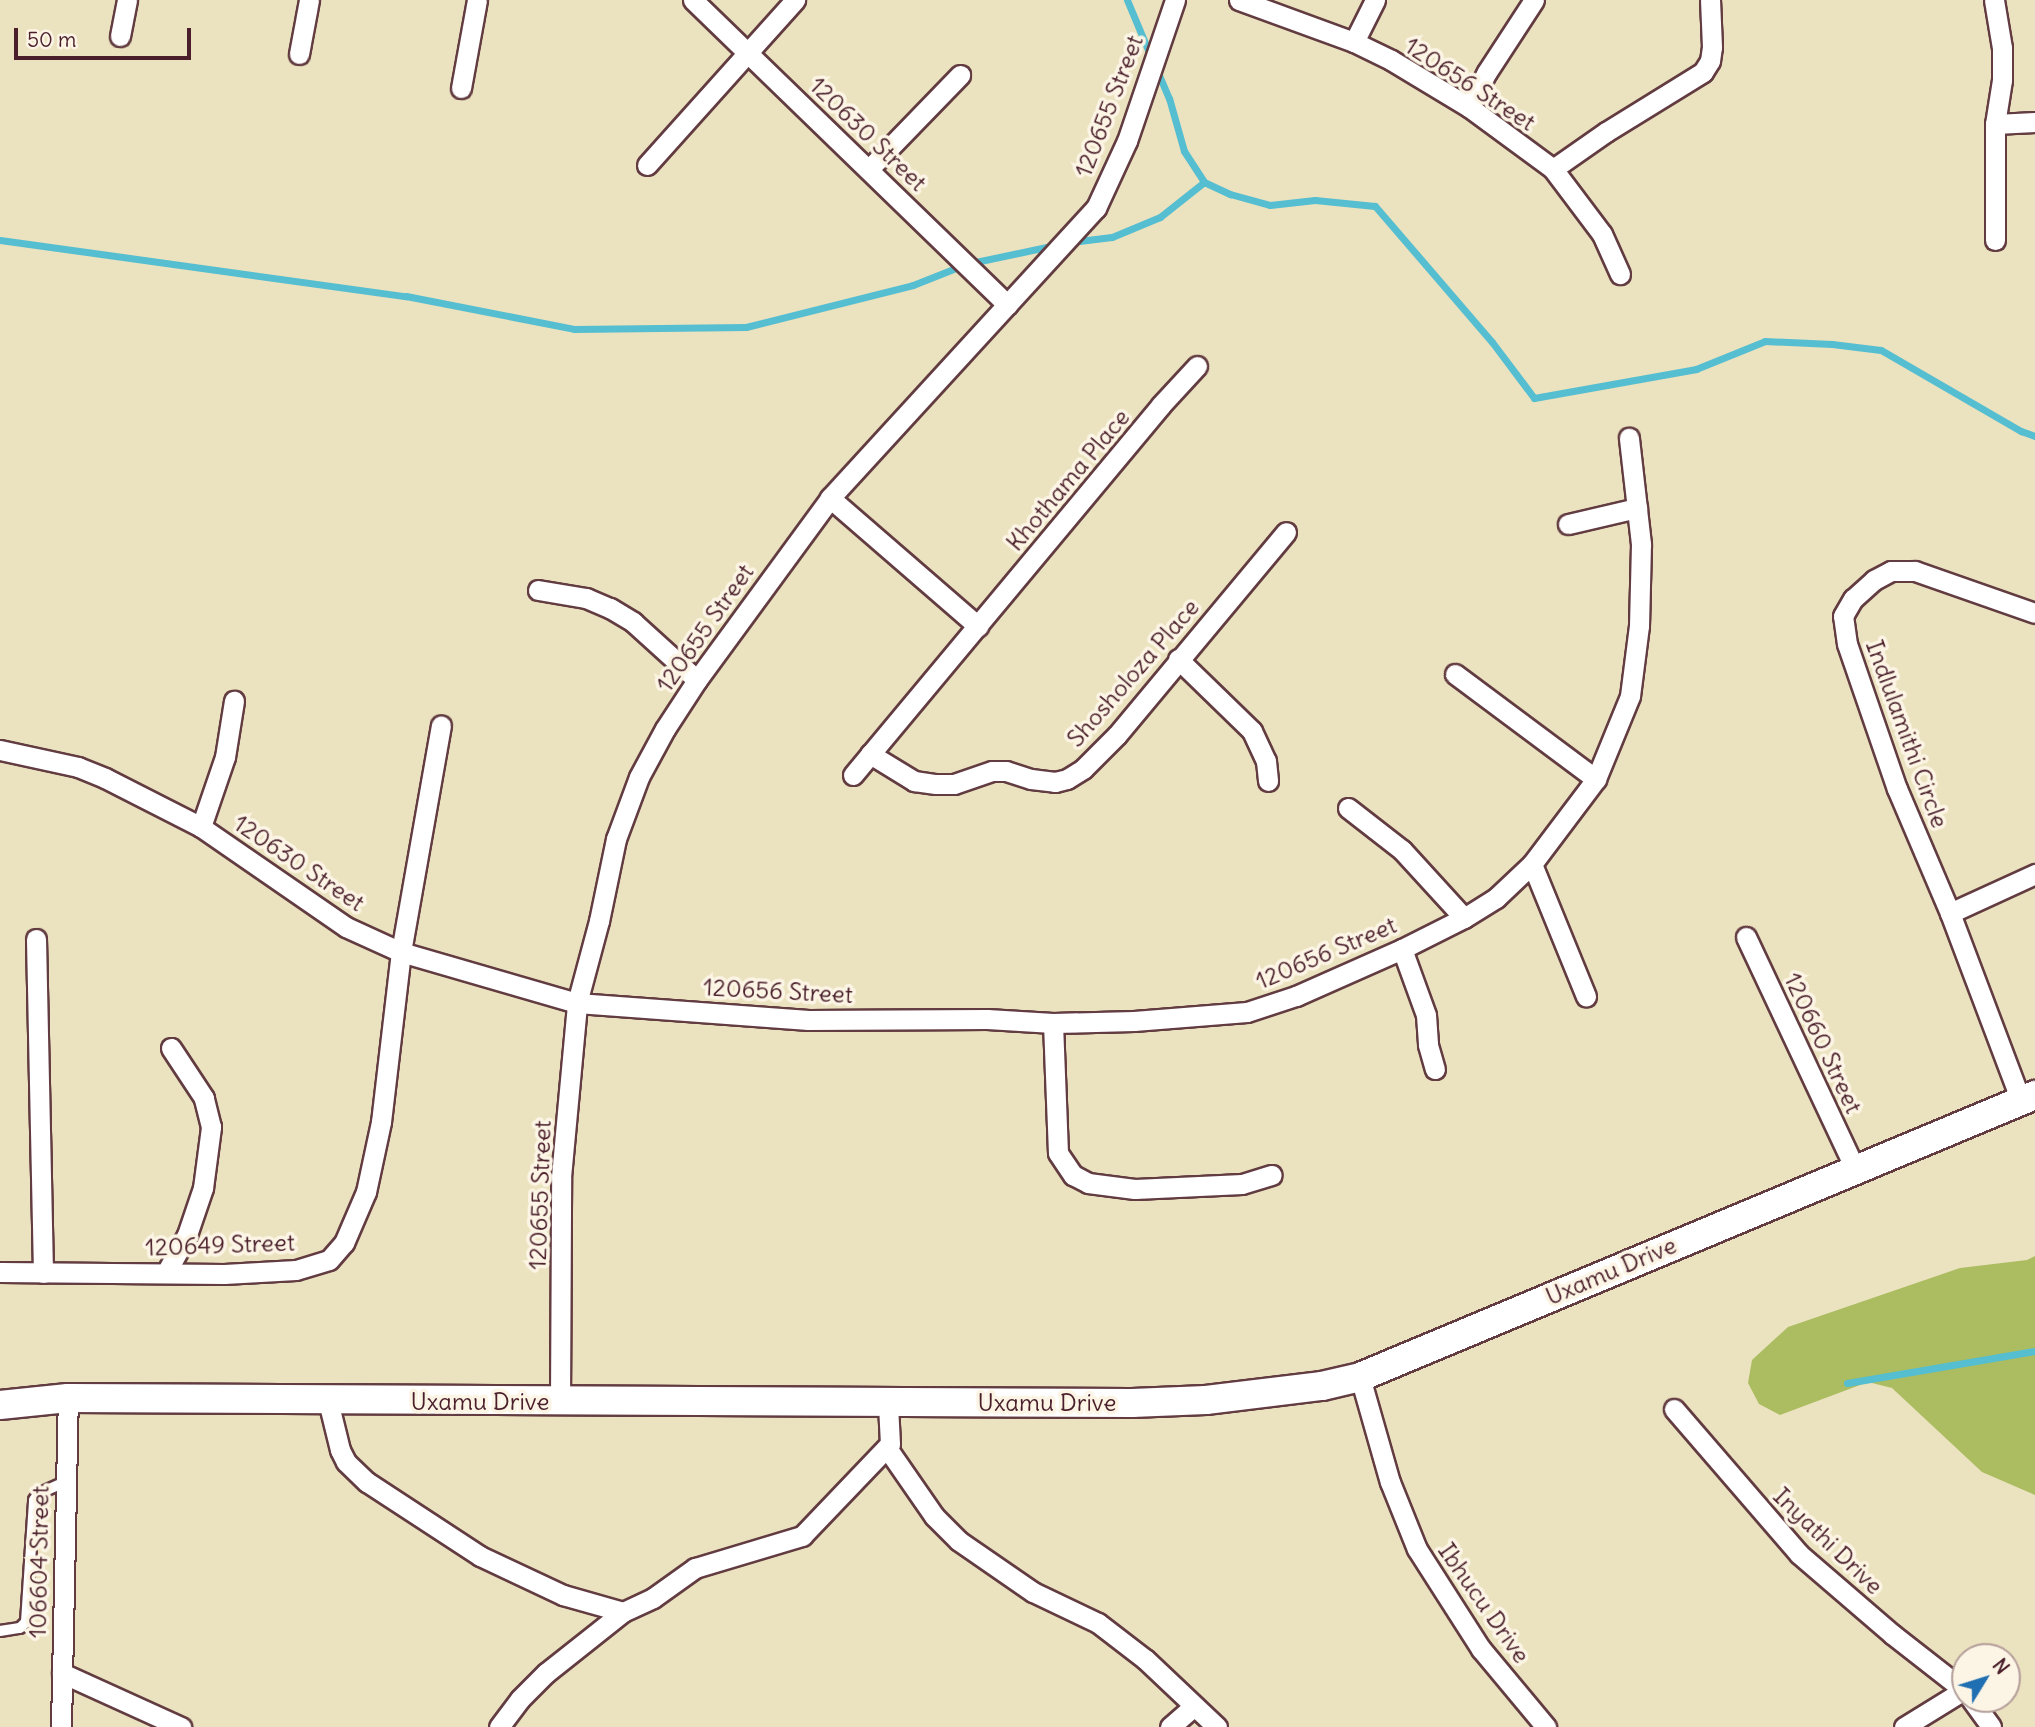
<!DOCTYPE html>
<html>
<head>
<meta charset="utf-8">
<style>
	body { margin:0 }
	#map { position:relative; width:2035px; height:1727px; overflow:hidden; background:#ebe2bf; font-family:Delius,sans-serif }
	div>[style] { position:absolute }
	.green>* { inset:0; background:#abbd60 }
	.stream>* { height:7px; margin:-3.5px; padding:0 3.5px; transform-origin:3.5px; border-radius:3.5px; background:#55bed1 }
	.roads { filter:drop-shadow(2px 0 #623c41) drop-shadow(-2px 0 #623c41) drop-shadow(0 2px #623c41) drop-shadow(0 -2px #623c41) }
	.lane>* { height:10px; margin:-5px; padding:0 5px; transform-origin:5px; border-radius:5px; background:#fff }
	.street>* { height:19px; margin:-9.5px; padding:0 9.5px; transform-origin:9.5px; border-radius:9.5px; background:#fff }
	.secondary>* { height:28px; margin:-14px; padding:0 14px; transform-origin:14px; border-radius:14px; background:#fff }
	span { translate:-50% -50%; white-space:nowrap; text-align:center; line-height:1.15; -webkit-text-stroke:7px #fcf5e5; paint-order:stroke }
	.street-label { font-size:24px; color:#4a1f2b }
	.north { position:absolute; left:1951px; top:1643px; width:70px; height:70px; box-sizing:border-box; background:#fcf5e5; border:2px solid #b59f9b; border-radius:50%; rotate:52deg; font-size:19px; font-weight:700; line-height:28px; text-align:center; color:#4a1f2b }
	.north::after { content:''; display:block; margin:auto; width:24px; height:32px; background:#1f6fb2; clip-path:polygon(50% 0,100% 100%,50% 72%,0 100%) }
	.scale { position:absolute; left:14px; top:28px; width:177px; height:32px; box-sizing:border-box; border:4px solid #4a1f2b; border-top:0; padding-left:9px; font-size:21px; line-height:24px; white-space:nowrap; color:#4a1f2b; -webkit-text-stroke:5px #fcf5e5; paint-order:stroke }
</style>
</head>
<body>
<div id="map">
	<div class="green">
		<i style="clip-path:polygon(2035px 1256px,2035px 1495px,1982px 1472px,1892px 1388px,1868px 1382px,1780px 1415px,1759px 1404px,1748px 1383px,1752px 1360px,1788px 1327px,1960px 1268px,2027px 1260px)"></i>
	</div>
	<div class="stream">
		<i style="left:1127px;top:0;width:62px;rotate:67.2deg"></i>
		<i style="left:1156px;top:68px;width:33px;rotate:67deg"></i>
		<i style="left:1169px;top:98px;width:55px;rotate:74.2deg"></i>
		<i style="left:1184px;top:151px;width:37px;rotate:57deg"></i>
		<i style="left:1204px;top:182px;width:29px;rotate:25deg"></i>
		<i style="left:1230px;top:194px;width:41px;rotate:15.4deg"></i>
		<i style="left:1270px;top:205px;width:45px;rotate:-6.3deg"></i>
		<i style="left:1315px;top:200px;width:60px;rotate:5.7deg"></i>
		<i style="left:1375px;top:206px;width:179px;rotate:49.3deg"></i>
		<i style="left:1492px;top:342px;width:70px;rotate:53.1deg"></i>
		<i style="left:1534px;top:398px;width:165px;rotate:-10.1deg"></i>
		<i style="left:1696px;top:369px;width:74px;rotate:-22.1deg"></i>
		<i style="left:1765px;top:341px;width:67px;rotate:2.6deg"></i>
		<i style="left:1832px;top:344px;width:49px;rotate:7deg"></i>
		<i style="left:1881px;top:350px;width:162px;rotate:30.1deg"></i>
		<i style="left:2021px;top:431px;width:15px;rotate:20deg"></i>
		<i style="left:0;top:240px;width:410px;rotate:7.9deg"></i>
		<i style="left:406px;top:296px;width:171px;rotate:11.1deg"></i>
		<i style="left:574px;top:329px;width:172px;rotate:-0.7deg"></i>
		<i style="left:746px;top:327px;width:172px;rotate:-14.1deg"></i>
		<i style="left:913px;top:285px;width:57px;rotate:-21.6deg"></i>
		<i style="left:966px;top:264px;width:92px;rotate:-11.9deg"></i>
		<i style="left:1071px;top:242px;width:41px;rotate:-7deg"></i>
		<i style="left:1112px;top:237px;width:52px;rotate:-22.6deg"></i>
		<i style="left:1160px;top:217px;width:56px;rotate:-38.5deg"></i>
		<i style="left:1847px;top:1383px;width:191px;rotate:-9.7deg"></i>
	</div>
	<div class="roads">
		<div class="lane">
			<i style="left:0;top:1631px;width:20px;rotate:-9deg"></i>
			<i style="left:20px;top:1628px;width:8px;rotate:-45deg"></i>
			<i style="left:26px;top:1622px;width:122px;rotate:-86.2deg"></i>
			<i style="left:34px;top:1500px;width:7px;rotate:-56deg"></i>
			<i style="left:38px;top:1494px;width:30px;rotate:-24deg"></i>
		</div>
		<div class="street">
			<i style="left:693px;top:0;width:438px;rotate:44.1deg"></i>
			<i style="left:1239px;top:0;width:122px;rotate:20.1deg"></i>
			<i style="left:1354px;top:42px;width:41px;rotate:25.9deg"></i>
			<i style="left:1391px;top:60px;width:91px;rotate:31.1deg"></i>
			<i style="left:1469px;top:107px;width:104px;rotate:36.4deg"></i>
			<i style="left:1553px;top:169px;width:81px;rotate:53deg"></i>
			<i style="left:1602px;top:234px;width:44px;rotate:65.8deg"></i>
			<i style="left:1994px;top:0;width:49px;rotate:80.5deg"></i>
			<i style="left:2002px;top:48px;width:32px;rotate:90deg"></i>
			<i style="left:2002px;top:80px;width:45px;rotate:99deg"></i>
			<i style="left:1995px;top:124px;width:116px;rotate:90deg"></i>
			<i style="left:120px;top:36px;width:37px;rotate:-79deg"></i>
			<i style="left:1354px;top:42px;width:47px;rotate:-63.4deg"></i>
			<i style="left:299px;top:54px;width:55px;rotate:-79.5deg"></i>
			<i style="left:461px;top:88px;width:89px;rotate:-79.7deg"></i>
			<i style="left:1469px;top:107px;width:39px;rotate:-63deg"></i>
			<i style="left:1487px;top:72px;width:86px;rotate:-56.9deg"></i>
			<i style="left:1995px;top:124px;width:40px;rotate:-2.9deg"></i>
			<i style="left:647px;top:165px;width:222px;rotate:-48.1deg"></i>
			<i style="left:869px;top:169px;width:131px;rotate:-45.9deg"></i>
			<i style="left:1553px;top:169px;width:65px;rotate:-34.9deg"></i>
			<i style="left:1606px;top:132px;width:114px;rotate:-31.7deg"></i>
			<i style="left:1703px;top:72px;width:13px;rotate:-58deg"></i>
			<i style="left:1710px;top:61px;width:14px;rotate:-82deg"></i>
			<i style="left:1712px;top:47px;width:47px;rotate:-92.4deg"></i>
			<i style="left:830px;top:498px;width:196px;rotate:40.9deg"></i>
			<i style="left:1568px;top:524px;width:71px;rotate:-13.1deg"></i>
			<i style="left:538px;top:590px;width:49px;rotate:9.5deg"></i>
			<i style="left:586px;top:598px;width:26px;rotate:23deg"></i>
			<i style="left:610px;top:608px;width:27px;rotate:31deg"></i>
			<i style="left:633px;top:622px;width:86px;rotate:42.2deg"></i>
			<i style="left:1178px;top:659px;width:103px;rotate:44.2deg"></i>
			<i style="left:1252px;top:731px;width:33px;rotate:65deg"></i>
			<i style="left:1266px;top:761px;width:20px;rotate:84deg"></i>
			<i style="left:1455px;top:674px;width:176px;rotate:36.7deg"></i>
			<i style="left:0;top:750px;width:80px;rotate:12.3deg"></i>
			<i style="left:78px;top:767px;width:29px;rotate:22deg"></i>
			<i style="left:105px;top:778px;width:108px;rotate:27deg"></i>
			<i style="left:201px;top:827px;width:176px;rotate:34.6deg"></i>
			<i style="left:346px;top:927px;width:60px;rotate:24.4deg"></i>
			<i style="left:401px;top:952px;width:183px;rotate:16.2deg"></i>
			<i style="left:577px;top:1003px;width:232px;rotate:4.2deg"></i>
			<i style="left:808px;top:1020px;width:179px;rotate:-0.3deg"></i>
			<i style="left:987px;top:1019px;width:66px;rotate:3.5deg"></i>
			<i style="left:1053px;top:1023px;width:81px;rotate:-1.4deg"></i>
			<i style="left:1134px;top:1021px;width:113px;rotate:-4.6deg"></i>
			<i style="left:1247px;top:1012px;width:52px;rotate:-18.1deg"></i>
			<i style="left:1296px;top:996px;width:116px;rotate:-23.9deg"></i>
			<i style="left:1402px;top:949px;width:69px;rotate:-26.6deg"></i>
			<i style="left:1464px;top:918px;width:38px;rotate:-32deg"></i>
			<i style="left:1496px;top:898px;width:50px;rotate:-43.4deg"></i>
			<i style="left:1532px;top:864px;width:106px;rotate:-53deg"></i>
			<i style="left:1596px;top:779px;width:90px;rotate:-67.7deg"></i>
			<i style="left:1630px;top:696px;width:71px;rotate:-82.7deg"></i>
			<i style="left:1639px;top:626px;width:82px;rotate:-88.6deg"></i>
			<i style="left:1641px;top:544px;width:107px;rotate:-96.5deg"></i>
			<i style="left:870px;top:754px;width:52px;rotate:31.5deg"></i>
			<i style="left:914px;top:781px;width:22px;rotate:8deg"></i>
			<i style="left:936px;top:784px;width:18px"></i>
			<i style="left:954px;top:784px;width:40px;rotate:-18.9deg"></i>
			<i style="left:992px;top:771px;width:14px"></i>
			<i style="left:1006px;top:771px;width:26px;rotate:18deg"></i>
			<i style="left:1031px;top:779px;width:24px;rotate:7deg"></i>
			<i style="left:1055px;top:782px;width:12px;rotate:-14deg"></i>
			<i style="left:1067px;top:779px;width:19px;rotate:-32deg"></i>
			<i style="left:1083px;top:769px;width:48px;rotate:-45deg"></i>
			<i style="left:1117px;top:735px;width:264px;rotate:-50.2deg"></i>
			<i style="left:853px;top:775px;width:481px;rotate:-50.2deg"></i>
			<i style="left:1161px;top:405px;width:53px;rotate:-47.3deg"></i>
			<i style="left:1348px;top:808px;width:68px;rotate:37.9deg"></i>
			<i style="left:1402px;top:850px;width:92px;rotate:47.6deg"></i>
			<i style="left:201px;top:827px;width:74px;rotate:-71.1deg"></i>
			<i style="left:225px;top:757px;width:57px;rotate:-80.9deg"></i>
			<i style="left:1532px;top:864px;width:143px;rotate:67.8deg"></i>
			<i style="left:1950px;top:913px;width:94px;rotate:-24.6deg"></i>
			<i style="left:1746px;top:937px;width:256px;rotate:64.8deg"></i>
			<i style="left:36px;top:939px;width:334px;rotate:88.8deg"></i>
			<i style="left:1402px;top:949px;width:70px;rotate:70deg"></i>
			<i style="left:1426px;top:1015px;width:30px;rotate:86deg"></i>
			<i style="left:1428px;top:1045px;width:25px;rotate:74deg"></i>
			<i style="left:1053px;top:1023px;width:130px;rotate:87.8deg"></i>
			<i style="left:1058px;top:1153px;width:27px;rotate:56deg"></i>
			<i style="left:1073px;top:1175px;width:17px;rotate:28deg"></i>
			<i style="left:1088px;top:1183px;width:47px;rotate:7.3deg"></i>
			<i style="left:1135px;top:1189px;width:107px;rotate:-2.7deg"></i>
			<i style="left:1242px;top:1184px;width:31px;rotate:-17deg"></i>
			<i style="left:2021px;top:1101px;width:201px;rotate:-110.7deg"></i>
			<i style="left:1950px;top:913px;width:135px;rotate:-113.1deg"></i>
			<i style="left:1897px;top:789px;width:153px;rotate:-109deg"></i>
			<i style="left:1847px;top:644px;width:28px;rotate:-98deg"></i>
			<i style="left:1843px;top:616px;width:20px;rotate:-60deg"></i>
			<i style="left:1853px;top:599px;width:28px;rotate:-42deg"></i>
			<i style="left:1874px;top:580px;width:19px;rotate:-28deg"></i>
			<i style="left:1891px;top:571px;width:24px"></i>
			<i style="left:1915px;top:571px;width:127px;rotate:19.3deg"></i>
			<i style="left:167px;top:1271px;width:41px;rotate:-60.9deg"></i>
			<i style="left:187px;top:1235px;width:50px;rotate:-71.2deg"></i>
			<i style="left:203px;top:1188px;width:62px;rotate:-82.5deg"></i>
			<i style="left:211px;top:1127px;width:30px;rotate:-104deg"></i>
			<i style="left:204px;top:1098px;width:60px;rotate:-123.4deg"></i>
			<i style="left:0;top:1272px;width:224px;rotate:0.5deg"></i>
			<i style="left:224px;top:1274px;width:72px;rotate:-3.2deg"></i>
			<i style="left:296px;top:1270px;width:34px;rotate:-17deg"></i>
			<i style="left:329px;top:1260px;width:23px;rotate:-49deg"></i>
			<i style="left:344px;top:1243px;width:56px;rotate:-66.7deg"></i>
			<i style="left:366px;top:1192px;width:72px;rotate:-77.9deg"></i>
			<i style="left:381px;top:1122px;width:171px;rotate:-83.3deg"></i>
			<i style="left:401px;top:952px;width:230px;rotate:-80deg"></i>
			<i style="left:1360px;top:1377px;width:109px;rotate:74.1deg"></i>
			<i style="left:1390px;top:1482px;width:72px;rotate:68.1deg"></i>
			<i style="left:1417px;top:1549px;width:119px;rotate:57.4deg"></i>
			<i style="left:1481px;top:1649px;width:102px;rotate:50.2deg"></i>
			<i style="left:328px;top:1401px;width:50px;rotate:76.2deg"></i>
			<i style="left:340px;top:1450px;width:13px;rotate:63deg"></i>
			<i style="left:346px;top:1462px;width:29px;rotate:44deg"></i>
			<i style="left:367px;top:1482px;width:135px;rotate:33.2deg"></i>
			<i style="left:480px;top:1556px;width:92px;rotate:25.2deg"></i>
			<i style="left:563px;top:1595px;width:62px;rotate:15.8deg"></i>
			<i style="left:560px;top:1402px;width:225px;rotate:-89.7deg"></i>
			<i style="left:561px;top:1177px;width:175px;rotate:-84.7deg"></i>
			<i style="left:577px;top:1003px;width:85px;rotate:-75deg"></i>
			<i style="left:599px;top:921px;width:84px;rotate:-78.3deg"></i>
			<i style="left:616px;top:839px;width:66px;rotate:-69.6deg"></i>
			<i style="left:639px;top:777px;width:55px;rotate:-61.6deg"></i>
			<i style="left:665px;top:729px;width:59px;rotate:-56.9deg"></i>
			<i style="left:697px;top:680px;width:225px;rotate:-53.8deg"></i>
			<i style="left:830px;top:498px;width:394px;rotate:-47.5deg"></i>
			<i style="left:1096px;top:208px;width:74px;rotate:-65.2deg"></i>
			<i style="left:1127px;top:141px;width:149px;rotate:-71.2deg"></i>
			<i style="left:1674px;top:1409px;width:191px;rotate:49.2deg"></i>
			<i style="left:1799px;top:1554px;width:123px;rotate:40.7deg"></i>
			<i style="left:1892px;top:1634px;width:93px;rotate:38deg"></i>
			<i style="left:887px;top:1448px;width:83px;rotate:55.3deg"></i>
			<i style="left:934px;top:1516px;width:35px;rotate:45deg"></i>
			<i style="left:959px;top:1541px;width:90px;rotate:34.6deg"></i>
			<i style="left:1033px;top:1592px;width:72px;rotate:25.5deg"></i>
			<i style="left:1098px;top:1623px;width:59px;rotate:37.5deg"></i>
			<i style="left:1145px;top:1659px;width:99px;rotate:43.4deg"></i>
			<i style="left:62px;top:1673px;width:131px;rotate:24.4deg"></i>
			<i style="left:1971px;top:1699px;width:34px;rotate:54deg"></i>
			<i style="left:61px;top:1727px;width:329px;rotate:-88.8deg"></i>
			<i style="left:499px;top:1727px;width:35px;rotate:-53deg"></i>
			<i style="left:520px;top:1699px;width:37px;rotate:-45deg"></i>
			<i style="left:546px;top:1673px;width:98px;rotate:-38.4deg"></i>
			<i style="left:623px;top:1612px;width:33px;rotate:-25deg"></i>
			<i style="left:653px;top:1598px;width:52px;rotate:-35.5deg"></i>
			<i style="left:695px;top:1568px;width:112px;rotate:-16.7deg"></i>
			<i style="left:802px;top:1536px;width:127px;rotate:-46.3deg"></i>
			<i style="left:890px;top:1444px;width:40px;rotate:-92.9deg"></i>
			<i style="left:1170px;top:1727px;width:32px;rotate:-41deg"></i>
			<i style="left:1904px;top:1727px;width:70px;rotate:-31.7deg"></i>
		</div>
		<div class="secondary">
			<i style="left:0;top:1405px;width:68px;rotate:-5.9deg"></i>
			<i style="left:68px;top:1398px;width:1064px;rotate:0.27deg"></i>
			<i style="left:1132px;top:1403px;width:74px;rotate:-2.3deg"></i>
			<i style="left:1206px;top:1400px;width:117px;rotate:-6.9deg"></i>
			<i style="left:1322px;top:1386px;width:39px;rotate:-13deg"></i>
			<i style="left:1360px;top:1377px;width:732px;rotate:-22.67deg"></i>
		</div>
	</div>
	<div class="street-label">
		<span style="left:1470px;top:84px;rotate:33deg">120656 Street</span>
		<span style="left:1109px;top:106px;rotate:-69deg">120655 Street</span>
		<span style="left:868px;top:134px;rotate:44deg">120630 Street</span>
		<span style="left:1068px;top:480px;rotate:-50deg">Khothama Place</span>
		<span style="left:705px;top:628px;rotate:-55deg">120655 Street</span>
		<span style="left:1133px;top:673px;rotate:-49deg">Shosholoza Place</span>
		<span style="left:1907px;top:734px;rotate:70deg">Indlulamithi Circle</span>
		<span style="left:299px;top:863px;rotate:34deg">120630 Street</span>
		<span style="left:1326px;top:953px;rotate:-23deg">120656 Street</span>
		<span style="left:778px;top:991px;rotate:3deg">120656 Street</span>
		<span style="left:1823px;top:1043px;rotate:65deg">120660 Street</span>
		<span style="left:540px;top:1195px;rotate:-88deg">120655 Street</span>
		<span style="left:220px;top:1245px;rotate:-2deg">120649 Street</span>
		<span style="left:1611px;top:1271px;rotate:-23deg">Uxamu Drive</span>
		<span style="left:480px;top:1402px">Uxamu Drive</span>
		<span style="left:1047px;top:1403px">Uxamu Drive</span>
		<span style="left:1828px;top:1541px;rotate:44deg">Inyathi Drive</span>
		<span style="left:39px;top:1562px;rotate:-89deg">106604 Street</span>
		<span style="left:1484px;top:1603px;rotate:55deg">Ibhucu Drive</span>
	</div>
	<div class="north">N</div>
	<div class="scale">50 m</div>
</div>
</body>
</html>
